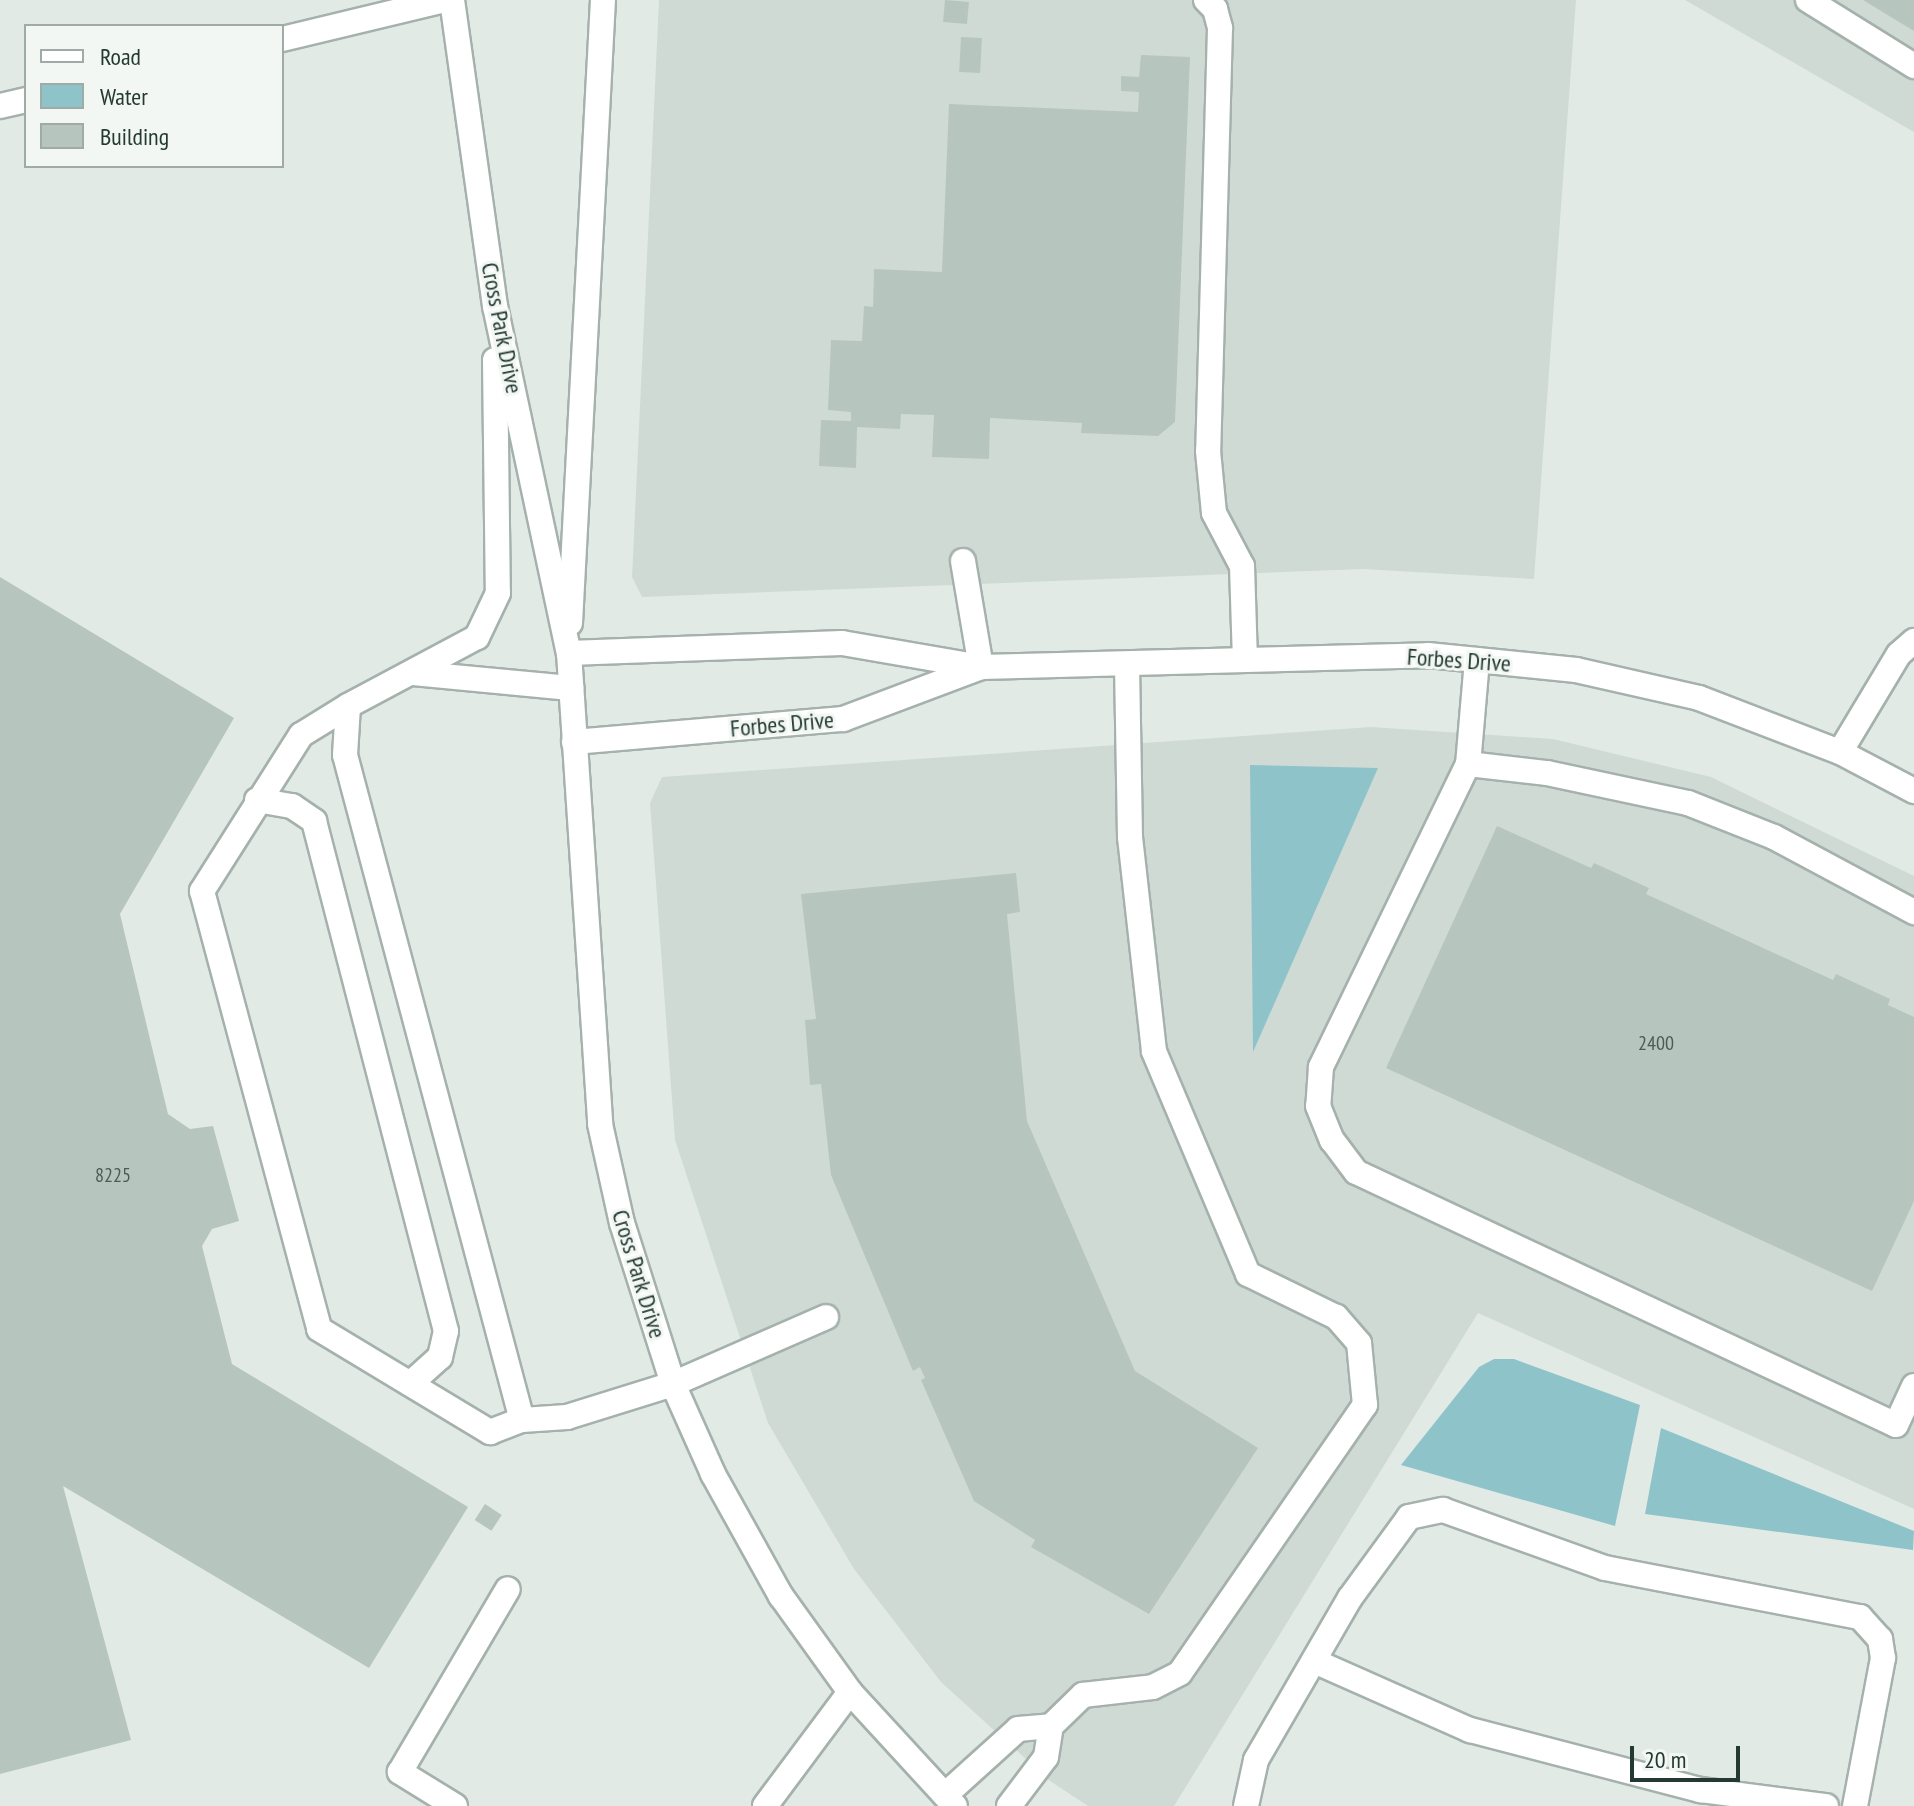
<!DOCTYPE html>
<html>
<head>
<meta charset="utf-8">
<style>
	body { margin:0 }
	#map { position:relative; width:1914px; height:1806px; overflow:hidden; background:#e2eae6; font-family:"PT Sans Narrow",sans-serif }
	div>[style] { position:absolute }
	.built>* { inset:0; background:#d0dad5 }
	.water>* { inset:0; background:#8fc3ca }
	.building>* { inset:0; background:#b7c5bf; transform-origin:0 0 }
	.roads { filter:drop-shadow(2px 0 #a5b1ad) drop-shadow(-2px 0 #a5b1ad) drop-shadow(0 2px #a5b1ad) drop-shadow(0 -2px #a5b1ad) }
	.minor>* { height:24px; margin:-12px; padding:0 12px; transform-origin:12px; border-radius:12px; background:#fff }
	span { translate:-50% -50%; white-space:nowrap; text-align:center; line-height:1.15; -webkit-text-stroke:6px #f2f7f4; paint-order:stroke }
	.number-label { font-size:20px; color:#495c56 }
	.number-label span { -webkit-text-stroke-width:0 }
	.street-label { font-size:24px; color:#243933 }
	.legend { position:absolute; left:24px; top:24px; width:260px; height:144px; box-sizing:border-box; background:#f2f7f4; border:2px solid #a0aba7; margin:0; padding:10px 14px; list-style:none; font-size:24px; color:#243933 }
	.legend li { display:flex; align-items:center; gap:16px; height:40px }
	.legend b { width:40px; border:2px solid #a0aba7 }
	.scale { position:absolute; left:1630px; top:1746px; width:110px; height:36px; box-sizing:border-box; border:4px solid #243933; border-top:0; padding-left:10px; font-size:24px; line-height:28px; white-space:nowrap; color:#243933; -webkit-text-stroke:6px #f2f7f4; paint-order:stroke }
</style>
</head>
<body>
<div id="map">
	<div class="built">
		<i style="clip-path:polygon(659px 0,1576px 0,1534px 579px,1363px 569px,642px 597px,632px 577px)"></i>
		<i style="clip-path:polygon(1685px 0,1914px 0,1914px 132px)"></i>
		<i style="clip-path:polygon(1371px 727px,1553px 739px,1711px 777px,1914px 876px,1914px 1509px,1478px 1313px,1174px 1806px,1088px 1806px,1050px 1781px,941px 1682px,854px 1569px,768px 1423px,675px 1140px,650px 803px,662px 777px)"></i>
	</div>
	<div class="water">
		<i style="clip-path:polygon(1250px 765px,1378px 768px,1253px 1052px)"></i>
		<i style="clip-path:polygon(1494px 1359px,1514px 1359px,1640px 1405px,1615px 1526px,1401px 1465px,1479px 1367px)"></i>
		<i style="clip-path:polygon(1661px 1428px,1914px 1531px,1913px 1550px,1645px 1514px)"></i>
	</div>
	<div class="building">
		<i style="left:945px;top:0;width:24px;height:22px;rotate:5deg"></i>
		<i style="clip-path:polygon(1863px 0,1914px 0,1914px 31px)"></i>
		<i style="left:961px;top:37px;width:21px;height:35px;rotate:3deg"></i>
		<i style="clip-path:polygon(1141px 55px,1190px 57px,1175px 422px,1158px 436px,1081px 433px,1082px 423px,990px 418px,989px 459px,932px 457px,934px 415px,901px 414px,900px 429px,857px 427px,856px 468px,819px 466px,821px 420px,851px 421px,851px 412px,828px 410px,831px 340px,862px 341px,864px 306px,873px 307px,874px 269px,942px 272px,949px 104px,1138px 112px,1139px 92px,1121px 91px,1121px 76px,1139px 77px)"></i>
		<i style="clip-path:polygon(0 577px,234px 718px,120px 914px,168px 1114px,190px 1129px,213px 1126px,239px 1221px,212px 1229px,202px 1246px,232px 1364px,468px 1507px,369px 1668px,63px 1486px,131px 1740px,0 1774px)"></i>
		<i style="clip-path:polygon(1497px 826px,1591px 868px,1594px 863px,1649px 888px,1646px 894px,1833px 980px,1836px 974px,1890px 999px,1888px 1005px,1914px 1017px,1914px 1201px,1872px 1291px,1386px 1068px)"></i>
		<i style="clip-path:polygon(1016px 873px,1020px 912px,1007px 914px,1027px 1121px,1135px 1371px,1258px 1448px,1149px 1614px,1031px 1547px,1035px 1540px,974px 1501px,921px 1380px,925px 1378px,920px 1367px,913px 1371px,831px 1175px,821px 1084px,810px 1085px,805px 1020px,816px 1019px,801px 894px)"></i>
		<i style="left:485px;top:1504px;width:20px;height:19px;rotate:33deg"></i>
	</div>
	<div class="roads">
		<div class="minor">
			<i style="left:452px;top:0;width:309px;rotate:82deg"></i>
			<i style="left:495px;top:306px;width:355px;rotate:78deg"></i>
			<i style="left:569px;top:653px;width:472px;rotate:86.2deg"></i>
			<i style="left:600px;top:1124px;width:101px;rotate:77.5deg"></i>
			<i style="left:622px;top:1223px;width:169px;rotate:72.4deg"></i>
			<i style="left:673px;top:1384px;width:98px;rotate:66deg"></i>
			<i style="left:713px;top:1474px;width:140px;rotate:60.9deg"></i>
			<i style="left:781px;top:1596px;width:118px;rotate:54.3deg"></i>
			<i style="left:850px;top:1692px;width:155px;rotate:47.4deg"></i>
			<i style="left:1206px;top:0;width:13px;rotate:45deg"></i>
			<i style="left:1215px;top:9px;width:20px;rotate:75deg"></i>
			<i style="left:1220px;top:28px;width:423px;rotate:91.6deg"></i>
			<i style="left:1208px;top:451px;width:62px;rotate:84.5deg"></i>
			<i style="left:1214px;top:513px;width:60px;rotate:62.2deg"></i>
			<i style="left:1242px;top:566px;width:94px;rotate:88.2deg"></i>
			<i style="left:1808px;top:0;width:125px;rotate:31.9deg"></i>
			<i style="left:282px;top:39px;width:168px;rotate:-13.5deg"></i>
			<i style="left:0;top:106px;width:27px;rotate:-13deg"></i>
			<i style="left:495px;top:360px;width:233px;rotate:89.3deg"></i>
			<i style="left:498px;top:593px;width:49px;rotate:115.5deg"></i>
			<i style="left:477px;top:637px;width:146px;rotate:151.9deg"></i>
			<i style="left:348px;top:706px;width:49px;rotate:93.5deg"></i>
			<i style="left:345px;top:755px;width:688px;rotate:75.1deg"></i>
			<i style="left:522px;top:1420px;width:45px;rotate:-3.8deg"></i>
			<i style="left:567px;top:1417px;width:111px;rotate:-17.3deg"></i>
			<i style="left:673px;top:1384px;width:167px;rotate:-23.6deg"></i>
			<i style="left:963px;top:561px;width:108px;rotate:80.4deg"></i>
			<i style="left:570px;top:623px;width:624px;rotate:-86.97deg"></i>
			<i style="left:569px;top:653px;width:273px;rotate:-2.1deg"></i>
			<i style="left:842px;top:643px;width:141px;rotate:9.8deg"></i>
			<i style="left:981px;top:667px;width:447px;rotate:-1.5deg"></i>
			<i style="left:1428px;top:655px;width:149px;rotate:5.8deg"></i>
			<i style="left:1576px;top:670px;width:126px;rotate:12.8deg"></i>
			<i style="left:1699px;top:698px;width:151px;rotate:21deg"></i>
			<i style="left:1840px;top:752px;width:84px;rotate:27.8deg"></i>
			<i style="left:1477px;top:660px;width:104px;rotate:94.9deg"></i>
			<i style="left:1468px;top:764px;width:337px;rotate:115.9deg"></i>
			<i style="left:1321px;top:1067px;width:39px;rotate:94deg"></i>
			<i style="left:1318px;top:1106px;width:37px;rotate:68deg"></i>
			<i style="left:1332px;top:1140px;width:40px;rotate:53deg"></i>
			<i style="left:1356px;top:1172px;width:596px;rotate:25.1deg"></i>
			<i style="left:1896px;top:1425px;width:43px;rotate:-65.2deg"></i>
			<i style="left:412px;top:673px;width:160px;rotate:5.4deg"></i>
			<i style="left:348px;top:706px;width:55px;rotate:148.3deg"></i>
			<i style="left:301px;top:735px;width:185px;rotate:122.4deg"></i>
			<i style="left:202px;top:891px;width:453px;rotate:75deg"></i>
			<i style="left:319px;top:1329px;width:200px;rotate:31.1deg"></i>
			<i style="left:490px;top:1432px;width:34px;rotate:-21deg"></i>
			<i style="left:574px;top:742px;width:270px;rotate:-4.9deg"></i>
			<i style="left:843px;top:719px;width:145px;rotate:-20.6deg"></i>
			<i style="left:1840px;top:752px;width:114px;rotate:-59deg"></i>
			<i style="left:1899px;top:654px;width:20px;rotate:-41deg"></i>
			<i style="left:1468px;top:764px;width:80px;rotate:6.5deg"></i>
			<i style="left:1547px;top:773px;width:144px;rotate:12deg"></i>
			<i style="left:1688px;top:803px;width:92px;rotate:21.6deg"></i>
			<i style="left:1774px;top:837px;width:159px;rotate:28.2deg"></i>
			<i style="left:257px;top:800px;width:36px;rotate:10deg"></i>
			<i style="left:292px;top:806px;width:27px;rotate:34deg"></i>
			<i style="left:314px;top:821px;width:527px;rotate:75.49deg"></i>
			<i style="left:446px;top:1331px;width:27px;rotate:103deg"></i>
			<i style="left:440px;top:1357px;width:40px;rotate:138deg"></i>
			<i style="left:1314px;top:1661px;width:171px;rotate:23.9deg"></i>
			<i style="left:1470px;top:1730px;width:239px;rotate:14.6deg"></i>
			<i style="left:1701px;top:1790px;width:126px;rotate:7.3deg"></i>
			<i style="left:945px;top:1795px;width:98px;rotate:-42.1deg"></i>
			<i style="left:1018px;top:1729px;width:33px;rotate:-5deg"></i>
			<i style="left:455px;top:1806px;width:65px;rotate:-148.3deg"></i>
			<i style="left:400px;top:1772px;width:212px;rotate:-59.5deg"></i>
			<i style="left:765px;top:1806px;width:142px;rotate:-53.3deg"></i>
			<i style="left:1009px;top:1806px;width:61px;rotate:-52.9deg"></i>
			<i style="left:1046px;top:1757px;width:31px;rotate:-81deg"></i>
			<i style="left:1051px;top:1726px;width:45px;rotate:-44.1deg"></i>
			<i style="left:1083px;top:1695px;width:70px;rotate:-6.5deg"></i>
			<i style="left:1153px;top:1687px;width:30px;rotate:-27deg"></i>
			<i style="left:1180px;top:1673px;width:326px;rotate:-55.4deg"></i>
			<i style="left:1365px;top:1405px;width:62px;rotate:-95.5deg"></i>
			<i style="left:1359px;top:1343px;width:35px;rotate:-131deg"></i>
			<i style="left:1336px;top:1317px;width:98px;rotate:-154deg"></i>
			<i style="left:1248px;top:1274px;width:242px;rotate:-112.9deg"></i>
			<i style="left:1154px;top:1051px;width:215px;rotate:-96.4deg"></i>
			<i style="left:1130px;top:837px;width:173px;rotate:-91deg"></i>
			<i style="left:1246px;top:1806px;width:47px;rotate:-77.7deg"></i>
			<i style="left:1256px;top:1760px;width:187px;rotate:-59.9deg"></i>
			<i style="left:1350px;top:1598px;width:100px;rotate:-53.9deg"></i>
			<i style="left:1409px;top:1517px;width:35px;rotate:-12deg"></i>
			<i style="left:1443px;top:1510px;width:172px;rotate:19.7deg"></i>
			<i style="left:1605px;top:1568px;width:260px;rotate:10.9deg"></i>
			<i style="left:1860px;top:1617px;width:30px;rotate:48deg"></i>
			<i style="left:1880px;top:1639px;width:19px;rotate:81deg"></i>
			<i style="left:1883px;top:1658px;width:151px;rotate:100.7deg"></i>
		</div>
	</div>
	<div class="number-label">
		<span style="left:1656px;top:1043px">2400</span>
		<span style="left:113px;top:1175px">8225</span>
	</div>
	<div class="street-label">
		<span style="left:502px;top:328px;rotate:79deg">Cross Park Drive</span>
		<span style="left:1459px;top:660px;rotate:4deg">Forbes Drive</span>
		<span style="left:782px;top:724px;rotate:-5deg">Forbes Drive</span>
		<span style="left:639px;top:1274px;rotate:73deg">Cross Park Drive</span>
	</div>
	<ul class="legend">
	<li><b style="height:10px;background:#fff"></b>Road</li>
	<li><b style="height:22px;background:#8fc3ca"></b>Water</li>
	<li><b style="height:22px;background:#b7c5bf"></b>Building</li>
	</ul>
	<div class="scale">20 m</div>
</div>
</body>
</html>
